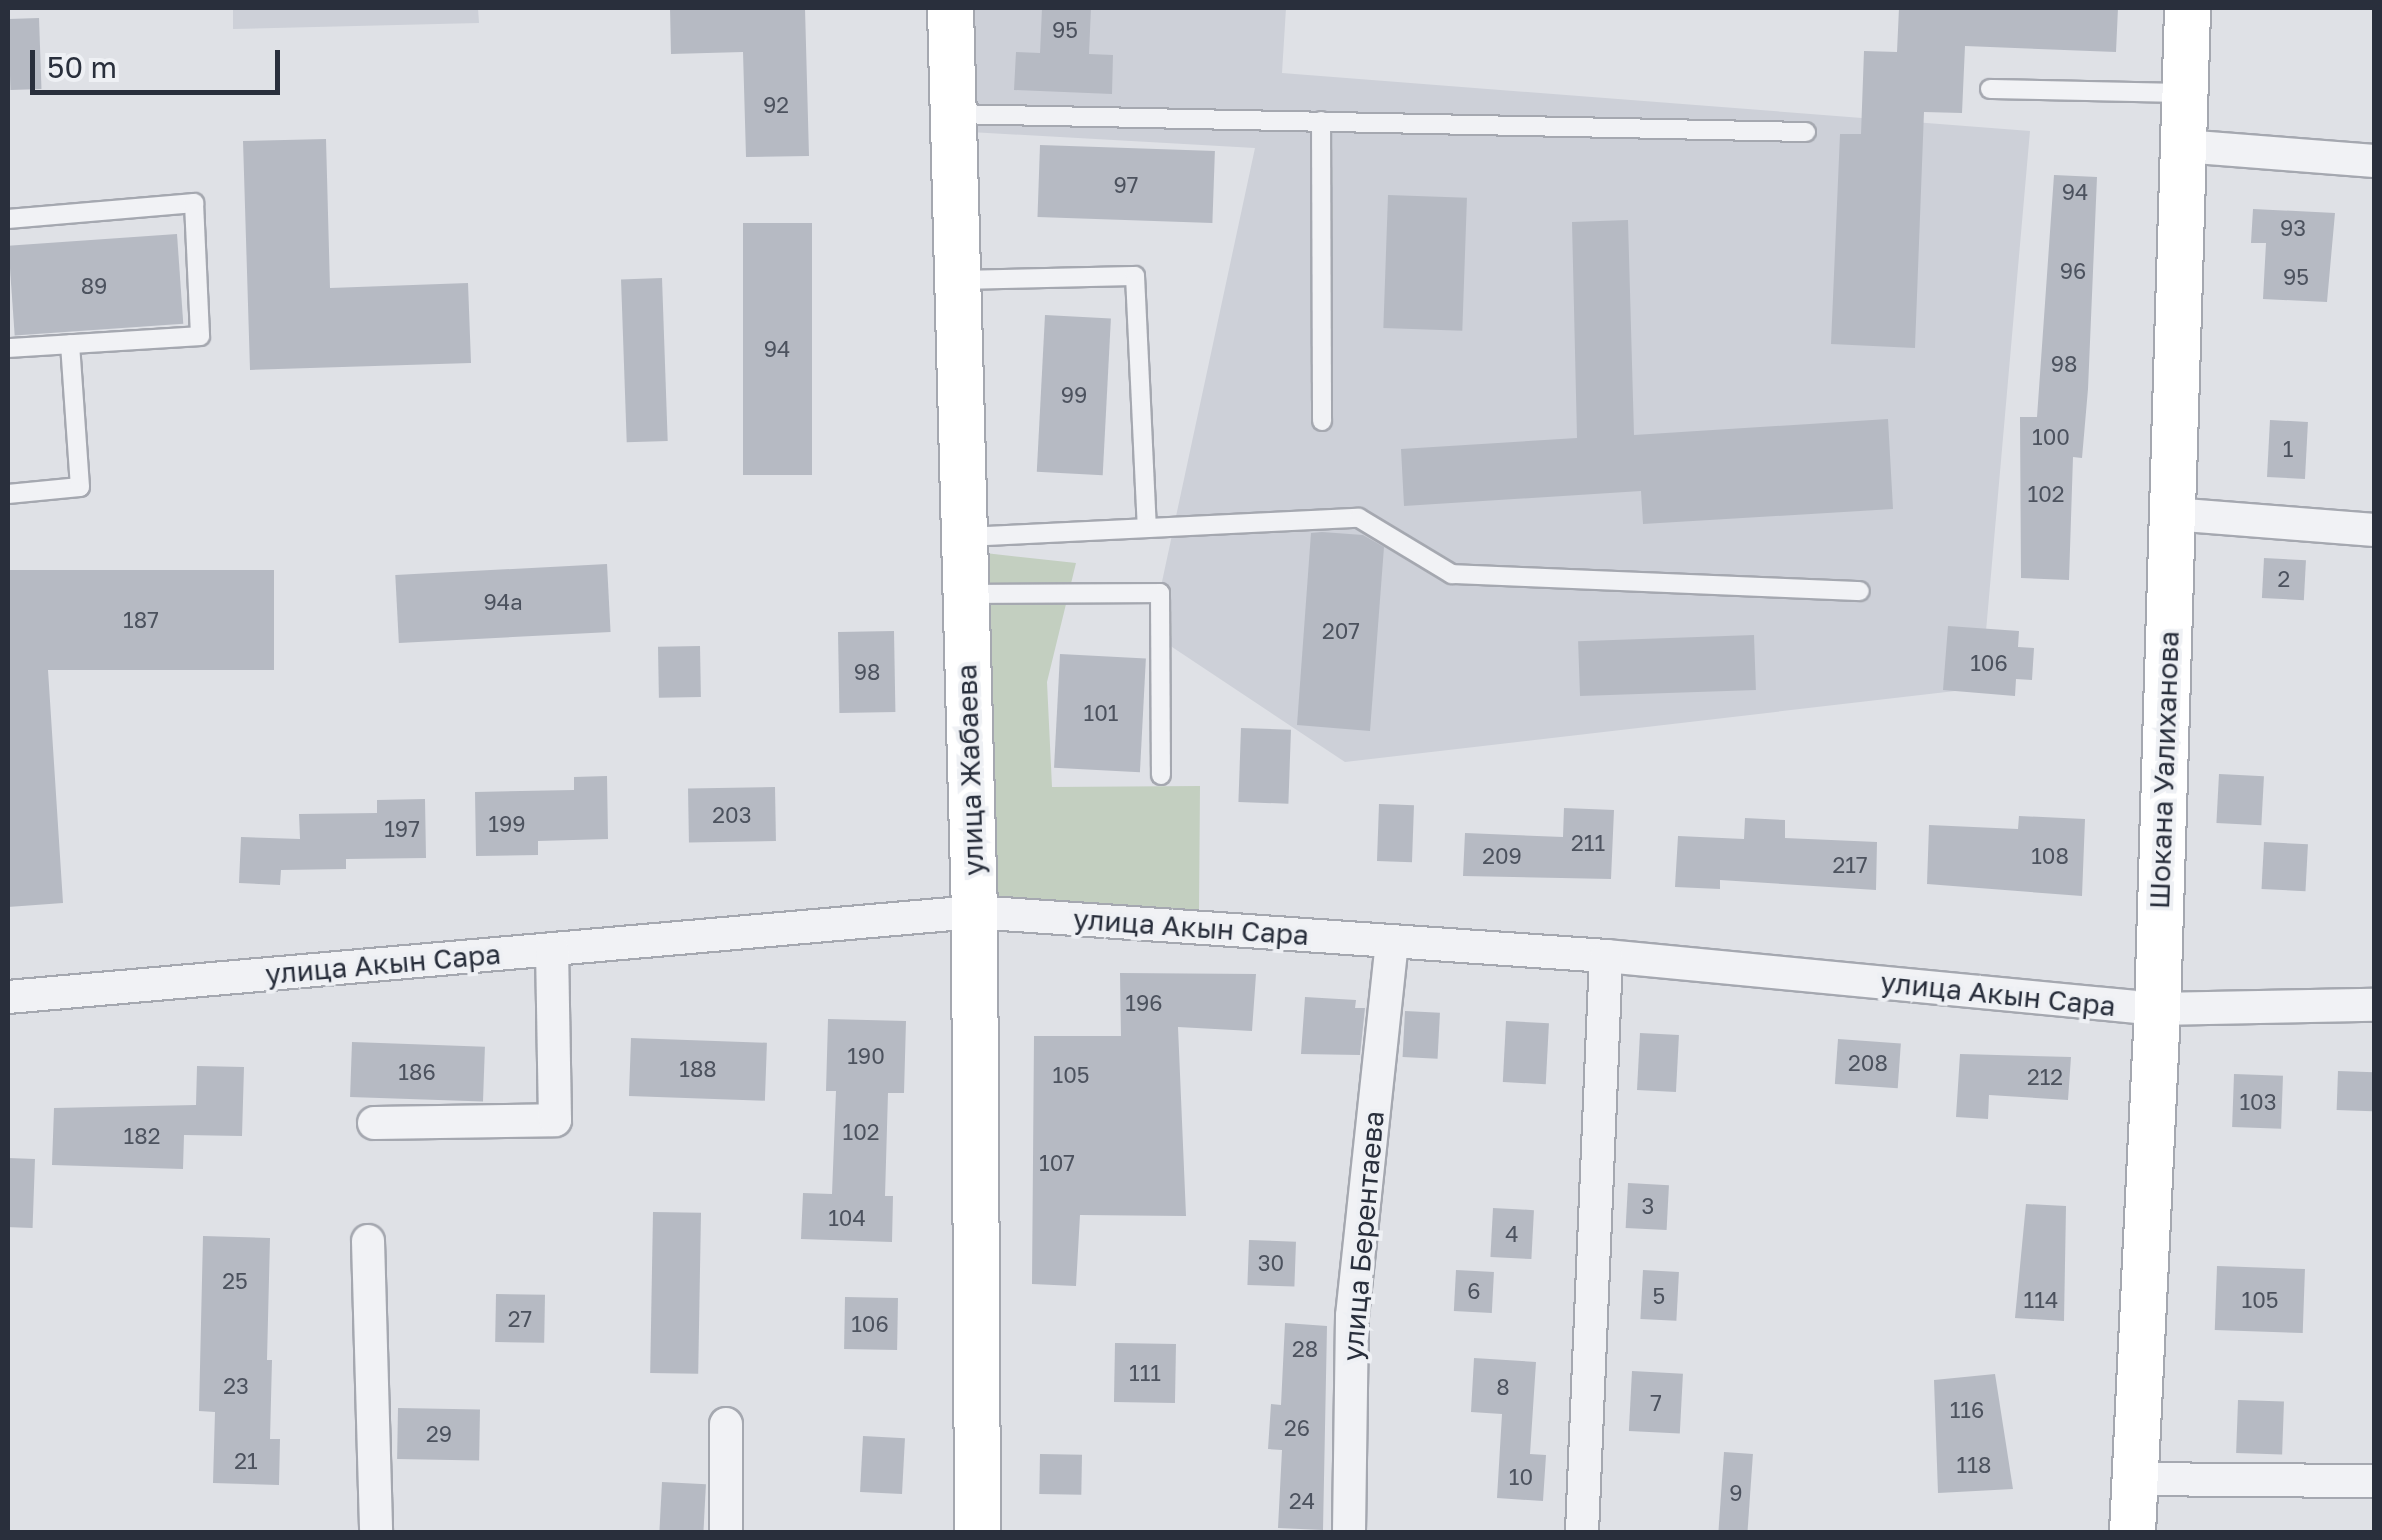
<!DOCTYPE html>
<html>
<head>
<meta charset="utf-8">
<style>
	body { margin:0 }
	#map { position:relative; width:2382px; height:1540px; overflow:hidden; background:#dfe1e6; font-family:"Golos Text",sans-serif }
	div>[style] { position:absolute }
	.built>* { inset:0; background:#cdd0d8 }
	.green>* { inset:0; background:#c3cfc0 }
	.building>* { inset:0; background:#b6bac3; transform-origin:0 0 }
	.roads { filter:drop-shadow(2px 0 #a5a8b0) drop-shadow(-2px 0 #a5a8b0) drop-shadow(0 2px #a5a8b0) drop-shadow(0 -2px #a5a8b0) }
	.lane>* { height:18px; margin:-9px; padding:0 9px; transform-origin:9px; border-radius:9px; background:#f1f2f5 }
	.street>* { height:32px; margin:-16px; padding:0 16px; transform-origin:16px; border-radius:16px; background:#f1f2f5 }
	.secondary>* { height:45px; margin:-22.5px; padding:0 22.5px; transform-origin:22.5px; border-radius:22.5px; background:#fff }
	span { translate:-50% -50%; white-space:nowrap; text-align:center; line-height:1.15; -webkit-text-stroke:8px #eef0f4; paint-order:stroke }
	.number-label { font-size:22px; color:#4c525e }
	.number-label span { -webkit-text-stroke-width:0 }
	.street-label { font-size:28px; color:#292f3c }
	.frame { position:absolute; inset:0; border:10px solid #292f3c; pointer-events:none }
	.scale { position:absolute; left:30px; top:50px; width:250px; height:45px; box-sizing:border-box; border:5px solid #292f3c; border-top:0; padding-left:12px; font-size:30px; line-height:35px; white-space:nowrap; color:#292f3c; -webkit-text-stroke:8px #eef0f4; paint-order:stroke }
</style>
</head>
<body>
<div id="map">
	<div class="built">
		<i style="clip-path:polygon(233px 8px,478px 8px,479px 23px,233px 29px)"></i>
		<i style="clip-path:polygon(967px 8px,1286px 8px,1282px 73px,2030px 131px,1981px 688px,1345px 762px,1151px 633px,1255px 148px,970px 132px)"></i>
	</div>
	<div class="green">
		<i style="clip-path:polygon(985px 553px,1076px 563px,1047px 682px,1052px 787px,1200px 786px,1199px 911px,989px 897px)"></i>
	</div>
	<div class="building">
		<i style="clip-path:polygon(670px 8px,805px 8px,809px 156px,746px 157px,743px 52px,671px 54px)"></i>
		<i style="clip-path:polygon(1042px 8px,1091px 8px,1089px 54px,1113px 55px,1112px 94px,1014px 90px,1016px 52px,1040px 53px)"></i>
		<i style="clip-path:polygon(1899px 8px,2118px 8px,2116px 52px,1965px 46px,1962px 113px,1924px 112px,1915px 348px,1831px 344px,1840px 134px,1861px 134px,1864px 51px,1897px 52px)"></i>
		<i style="left:39px;top:18px;width:71px;height:31px;rotate:88deg"></i>
		<i style="clip-path:polygon(326px 139px,330px 288px,468px 283px,471px 363px,250px 370px,243px 141px)"></i>
		<i style="left:1040px;top:145px;width:175px;height:72px;rotate:2deg"></i>
		<i style="clip-path:polygon(2054px 175px,2097px 177px,2088px 389px,2082px 458px,2073px 457px,2069px 580px,2021px 578px,2020px 417px,2037px 417px)"></i>
		<i style="left:1388px;top:195px;width:79px;height:133px;rotate:2deg"></i>
		<i style="clip-path:polygon(2253px 209px,2335px 213px,2327px 302px,2263px 299px,2266px 243px,2251px 243px)"></i>
		<i style="clip-path:polygon(1628px 220px,1634px 435px,1888px 419px,1893px 509px,1643px 524px,1641px 491px,1404px 506px,1401px 449px,1577px 438px,1572px 222px)"></i>
		<i style="left:743px;top:223px;width:69px;height:252px"></i>
		<i style="left:177px;top:234px;width:90px;height:169px;rotate:86deg"></i>
		<i style="left:662px;top:278px;width:163px;height:41px;rotate:88deg"></i>
		<i style="left:1045px;top:315px;width:66px;height:157px;rotate:3deg"></i>
		<i style="left:2270px;top:420px;width:38px;height:57px;rotate:3deg"></i>
		<i style="clip-path:polygon(1322px 532px,1363px 535px,1384px 547px,1370px 731px,1297px 725px,1311px 533px)"></i>
		<i style="left:2264px;top:558px;width:42px;height:40px;rotate:3deg"></i>
		<i style="left:607px;top:564px;width:68px;height:212px;rotate:87deg"></i>
		<i style="clip-path:polygon(8px 570px,274px 570px,274px 670px,48px 670px,63px 903px,8px 907px)"></i>
		<i style="clip-path:polygon(1948px 626px,2019px 631px,2018px 647px,2034px 648px,2032px 680px,2016px 679px,2015px 696px,1943px 690px)"></i>
		<i style="left:894px;top:631px;width:81px;height:56px;rotate:89deg"></i>
		<i style="left:1754px;top:635px;width:55px;height:176px;rotate:88deg"></i>
		<i style="left:700px;top:646px;width:51px;height:42px;rotate:89deg"></i>
		<i style="left:1060px;top:654px;width:86px;height:114px;rotate:3deg"></i>
		<i style="left:1241px;top:728px;width:50px;height:74px;rotate:2deg"></i>
		<i style="left:2219px;top:774px;width:45px;height:49px;rotate:3deg"></i>
		<i style="clip-path:polygon(607px 776px,608px 839px,538px 841px,538px 855px,476px 856px,475px 792px,574px 790px,574px 777px)"></i>
		<i style="left:775px;top:787px;width:54px;height:87px;rotate:89deg"></i>
		<i style="clip-path:polygon(425px 799px,426px 858px,346px 859px,346px 869px,281px 870px,280px 885px,239px 883px,241px 837px,300px 839px,299px 814px,377px 813px,377px 800px)"></i>
		<i style="left:1379px;top:804px;width:35px;height:57px;rotate:2deg"></i>
		<i style="clip-path:polygon(1564px 808px,1614px 810px,1611px 879px,1463px 876px,1465px 833px,1563px 837px)"></i>
		<i style="clip-path:polygon(2019px 816px,2085px 819px,2082px 896px,1927px 884px,1929px 825px,2018px 829px)"></i>
		<i style="clip-path:polygon(1745px 818px,1785px 820px,1785px 838px,1877px 842px,1876px 890px,1720px 880px,1720px 889px,1675px 887px,1678px 836px,1744px 839px)"></i>
		<i style="left:2264px;top:842px;width:44px;height:47px;rotate:3deg"></i>
		<i style="clip-path:polygon(1120px 973px,1256px 974px,1252px 1031px,1178px 1027px,1186px 1216px,1080px 1215px,1076px 1286px,1032px 1284px,1034px 1036px,1121px 1036px)"></i>
		<i style="clip-path:polygon(1305px 997px,1356px 1000px,1355px 1008px,1365px 1008px,1360px 1055px,1301px 1054px)"></i>
		<i style="left:1405px;top:1011px;width:35px;height:46px;rotate:3deg"></i>
		<i style="clip-path:polygon(828px 1019px,906px 1021px,904px 1093px,888px 1093px,885px 1196px,893px 1196px,892px 1242px,801px 1239px,803px 1193px,832px 1194px,836px 1091px,826px 1091px)"></i>
		<i style="left:1506px;top:1021px;width:43px;height:61px;rotate:3deg"></i>
		<i style="left:1640px;top:1033px;width:39px;height:57px;rotate:3deg"></i>
		<i style="left:631px;top:1038px;width:136px;height:58px;rotate:2deg"></i>
		<i style="left:1838px;top:1039px;width:63px;height:45px;rotate:4deg"></i>
		<i style="left:352px;top:1042px;width:133px;height:55px;rotate:2deg"></i>
		<i style="clip-path:polygon(1960px 1054px,2071px 1057px,2068px 1100px,1989px 1095px,1988px 1119px,1956px 1117px)"></i>
		<i style="clip-path:polygon(197px 1066px,244px 1067px,242px 1136px,184px 1135px,183px 1169px,52px 1165px,54px 1108px,196px 1105px)"></i>
		<i style="left:2338px;top:1071px;width:36px;height:39px;rotate:2deg"></i>
		<i style="left:2234px;top:1074px;width:49px;height:53px;rotate:2deg"></i>
		<i style="left:8px;top:1158px;width:27px;height:69px;rotate:2deg"></i>
		<i style="left:1628px;top:1183px;width:41px;height:45px;rotate:3deg"></i>
		<i style="clip-path:polygon(2026px 1204px,2066px 1206px,2064px 1321px,2015px 1318px)"></i>
		<i style="left:1493px;top:1208px;width:41px;height:49px;rotate:3deg"></i>
		<i style="left:653px;top:1212px;width:48px;height:161px;rotate:1deg"></i>
		<i style="clip-path:polygon(203px 1236px,270px 1238px,267px 1360px,272px 1360px,270px 1439px,280px 1439px,279px 1485px,213px 1483px,215px 1412px,199px 1411px)"></i>
		<i style="left:1249px;top:1240px;width:47px;height:45px;rotate:2deg"></i>
		<i style="left:2217px;top:1266px;width:88px;height:64px;rotate:2deg"></i>
		<i style="left:1456px;top:1270px;width:38px;height:41px;rotate:3deg"></i>
		<i style="left:1643px;top:1270px;width:36px;height:49px;rotate:3deg"></i>
		<i style="left:496px;top:1294px;width:49px;height:48px;rotate:1deg"></i>
		<i style="left:845px;top:1297px;width:53px;height:52px;rotate:1deg"></i>
		<i style="clip-path:polygon(1285px 1323px,1327px 1326px,1323px 1530px,1278px 1528px,1282px 1450px,1268px 1449px,1271px 1404px,1281px 1405px)"></i>
		<i style="left:1115px;top:1343px;width:61px;height:59px;rotate:1deg"></i>
		<i style="clip-path:polygon(1474px 1358px,1536px 1362px,1530px 1454px,1546px 1455px,1543px 1501px,1497px 1498px,1502px 1414px,1471px 1412px)"></i>
		<i style="left:1632px;top:1371px;width:51px;height:60px;rotate:3deg"></i>
		<i style="clip-path:polygon(1995px 1374px,2013px 1489px,1938px 1493px,1934px 1380px)"></i>
		<i style="left:2238px;top:1400px;width:46px;height:53px;rotate:2deg"></i>
		<i style="left:398px;top:1408px;width:82px;height:51px;rotate:1deg"></i>
		<i style="left:863px;top:1436px;width:42px;height:56px;rotate:3deg"></i>
		<i style="left:1724px;top:1452px;width:29px;height:80px;rotate:4deg"></i>
		<i style="left:1040px;top:1454px;width:42px;height:40px;rotate:1deg"></i>
		<i style="left:662px;top:1482px;width:44px;height:50px;rotate:3deg"></i>
	</div>
	<div class="roads">
		<div class="lane">
			<i style="left:1990px;top:89px;width:194px;rotate:1.2deg"></i>
			<i style="left:953px;top:114px;width:853px;rotate:1.21deg"></i>
			<i style="left:1321px;top:121px;width:300px;rotate:89.8deg"></i>
			<i style="left:8px;top:219px;width:187px;rotate:-4.9deg"></i>
			<i style="left:194px;top:203px;width:133px;rotate:87.4deg"></i>
			<i style="left:200px;top:336px;width:192px;rotate:176.4deg"></i>
			<i style="left:958px;top:280px;width:177px;rotate:-1.3deg"></i>
			<i style="left:1135px;top:276px;width:252px;rotate:87.3deg"></i>
			<i style="left:8px;top:494px;width:72px;rotate:-5.6deg"></i>
			<i style="left:80px;top:487px;width:143px;rotate:-94deg"></i>
			<i style="left:965px;top:537px;width:394px;rotate:-2.8deg"></i>
			<i style="left:1359px;top:518px;width:109px;rotate:31.1deg"></i>
			<i style="left:1452px;top:574px;width:408px;rotate:2.4deg"></i>
			<i style="left:966px;top:594px;width:194px;rotate:-0.3deg"></i>
			<i style="left:1160px;top:593px;width:182px;rotate:89.7deg"></i>
		</div>
		<div class="street">
			<i style="left:2183px;top:146px;width:192px;rotate:4.5deg"></i>
			<i style="left:2172px;top:514px;width:203px;rotate:4.5deg"></i>
			<i style="left:8px;top:997px;width:970px;rotate:-5.03deg"></i>
			<i style="left:974px;top:912px;width:634px;rotate:3.98deg"></i>
			<i style="left:1606px;top:956px;width:554px;rotate:5.49deg"></i>
			<i style="left:2157px;top:1009px;width:217px;rotate:-1.1deg"></i>
			<i style="left:374px;top:1123px;width:181px;rotate:-0.9deg"></i>
			<i style="left:555px;top:1120px;width:171px;rotate:-91deg"></i>
			<i style="left:368px;top:1241px;width:291px;rotate:88.4deg"></i>
			<i style="left:726px;top:1424px;width:108px;rotate:90deg"></i>
			<i style="left:2132px;top:1479px;width:242px;rotate:0.5deg"></i>
			<i style="left:1349px;top:1532px;width:216px;rotate:-89.2deg"></i>
			<i style="left:1352px;top:1316px;width:377px;rotate:-83.9deg"></i>
			<i style="left:1582px;top:1532px;width:576px;rotate:-87.61deg"></i>
		</div>
		<div class="secondary">
			<i style="left:950px;top:8px;width:904px;rotate:88.48deg"></i>
			<i style="left:974px;top:912px;width:620px;rotate:89.72deg"></i>
			<i style="left:2132px;top:1532px;width:524px;rotate:-87.26deg"></i>
			<i style="left:2157px;top:1009px;width:1001px;rotate:-88.28deg"></i>
		</div>
	</div>
	<div class="number-label">
		<span style="left:1065px;top:30px">95</span>
		<span style="left:776px;top:105px">92</span>
		<span style="left:1126px;top:185px">97</span>
		<span style="left:2075px;top:192px">94</span>
		<span style="left:2293px;top:228px">93</span>
		<span style="left:2073px;top:271px">96</span>
		<span style="left:2296px;top:277px">95</span>
		<span style="left:94px;top:286px">89</span>
		<span style="left:777px;top:349px">94</span>
		<span style="left:2064px;top:364px">98</span>
		<span style="left:1074px;top:395px">99</span>
		<span style="left:2051px;top:437px">100</span>
		<span style="left:2288px;top:449px">1</span>
		<span style="left:2046px;top:494px">102</span>
		<span style="left:2284px;top:579px">2</span>
		<span style="left:503px;top:602px">94а</span>
		<span style="left:141px;top:620px">187</span>
		<span style="left:1341px;top:631px">207</span>
		<span style="left:1989px;top:663px">106</span>
		<span style="left:867px;top:672px">98</span>
		<span style="left:1101px;top:713px">101</span>
		<span style="left:732px;top:815px">203</span>
		<span style="left:507px;top:824px">199</span>
		<span style="left:402px;top:829px">197</span>
		<span style="left:1588px;top:843px">211</span>
		<span style="left:1502px;top:856px">209</span>
		<span style="left:2050px;top:856px">108</span>
		<span style="left:1850px;top:865px">217</span>
		<span style="left:1144px;top:1003px">196</span>
		<span style="left:866px;top:1056px">190</span>
		<span style="left:1868px;top:1063px">208</span>
		<span style="left:698px;top:1069px">188</span>
		<span style="left:417px;top:1072px">186</span>
		<span style="left:1071px;top:1075px">105</span>
		<span style="left:2045px;top:1077px">212</span>
		<span style="left:2258px;top:1102px">103</span>
		<span style="left:861px;top:1132px">102</span>
		<span style="left:142px;top:1136px">182</span>
		<span style="left:1057px;top:1163px">107</span>
		<span style="left:1648px;top:1206px">3</span>
		<span style="left:847px;top:1218px">104</span>
		<span style="left:1512px;top:1234px">4</span>
		<span style="left:1271px;top:1263px">30</span>
		<span style="left:235px;top:1281px">25</span>
		<span style="left:1474px;top:1291px">6</span>
		<span style="left:1659px;top:1296px">5</span>
		<span style="left:2041px;top:1300px">114</span>
		<span style="left:2260px;top:1300px">105</span>
		<span style="left:520px;top:1319px">27</span>
		<span style="left:870px;top:1324px">106</span>
		<span style="left:1305px;top:1349px">28</span>
		<span style="left:1145px;top:1373px">111</span>
		<span style="left:236px;top:1386px">23</span>
		<span style="left:1503px;top:1387px">8</span>
		<span style="left:1656px;top:1403px">7</span>
		<span style="left:1967px;top:1410px">116</span>
		<span style="left:1297px;top:1428px">26</span>
		<span style="left:439px;top:1434px">29</span>
		<span style="left:246px;top:1461px">21</span>
		<span style="left:1974px;top:1465px">118</span>
		<span style="left:1521px;top:1477px">10</span>
		<span style="left:1736px;top:1493px">9</span>
		<span style="left:1302px;top:1501px">24</span>
	</div>
	<div class="street-label">
		<span style="left:970px;top:770px;rotate:-92deg">улица Жабаева</span>
		<span style="left:2164px;top:770px;rotate:-88deg">Шокана Уалиханова</span>
		<span style="left:1191px;top:927px;rotate:4deg">улица Акын Сара</span>
		<span style="left:383px;top:964px;rotate:-5deg">улица Акын Сара</span>
		<span style="left:1998px;top:994px;rotate:6deg">улица Акын Сара</span>
		<span style="left:1363px;top:1236px;rotate:-85deg">улица Берентаева</span>
	</div>
	<div class="frame"></div>
	<div class="scale">50 m</div>
</div>
</body>
</html>
